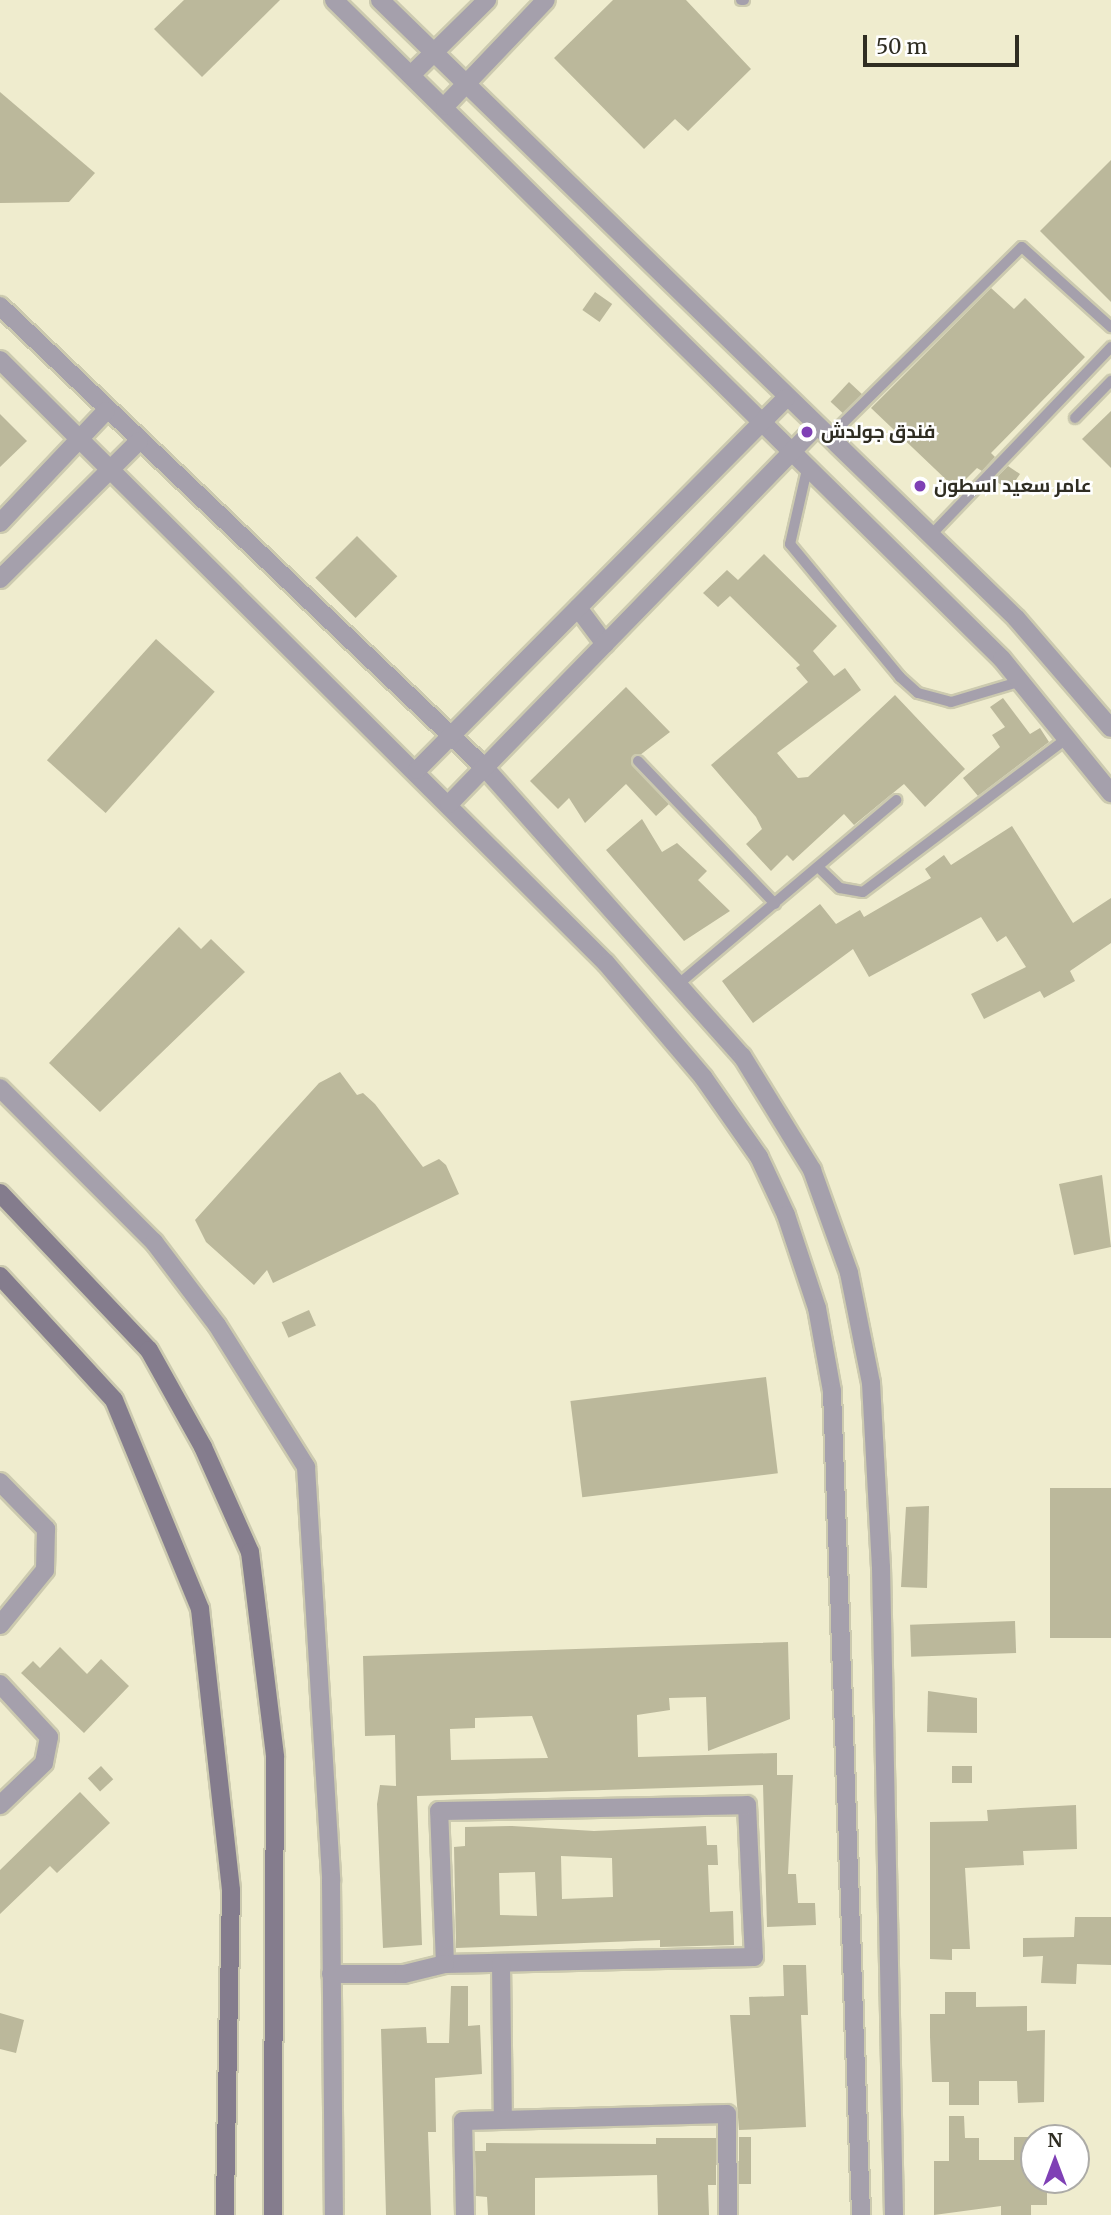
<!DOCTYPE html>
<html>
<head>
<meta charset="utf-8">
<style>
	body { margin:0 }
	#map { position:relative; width:1111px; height:2215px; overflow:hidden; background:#efecce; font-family:Merriweather,Cairo,serif }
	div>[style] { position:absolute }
	.building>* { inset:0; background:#bbb89b; transform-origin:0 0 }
	.roads { filter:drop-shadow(2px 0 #cccaaf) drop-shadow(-2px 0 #cccaaf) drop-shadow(0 2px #cccaaf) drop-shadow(0 -2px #cccaaf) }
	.lane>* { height:10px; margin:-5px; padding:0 5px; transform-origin:5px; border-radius:5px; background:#a5a0ac }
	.street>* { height:18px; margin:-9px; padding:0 9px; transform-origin:9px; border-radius:9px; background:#a5a0ac }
	.secondary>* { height:18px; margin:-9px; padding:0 9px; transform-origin:9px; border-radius:9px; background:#847c8d }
	.dots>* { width:19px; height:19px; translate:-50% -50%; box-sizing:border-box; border:4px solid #fff; border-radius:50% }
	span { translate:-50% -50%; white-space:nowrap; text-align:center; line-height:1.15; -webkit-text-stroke:5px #fff; paint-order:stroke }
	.poi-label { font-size:19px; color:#2f2d22; font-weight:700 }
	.left { translate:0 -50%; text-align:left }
	.north { position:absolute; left:1020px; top:2124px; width:70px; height:70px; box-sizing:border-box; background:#fff; border:2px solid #acaba7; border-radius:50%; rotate:0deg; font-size:19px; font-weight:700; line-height:28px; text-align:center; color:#2f2d22 }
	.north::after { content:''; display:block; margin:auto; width:24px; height:32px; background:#7f40b5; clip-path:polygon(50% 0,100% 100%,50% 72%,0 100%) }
	.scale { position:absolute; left:863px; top:35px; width:156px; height:32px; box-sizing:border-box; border:4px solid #2f2d22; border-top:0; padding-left:9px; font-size:21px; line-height:24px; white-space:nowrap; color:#2f2d22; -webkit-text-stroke:5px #fff; paint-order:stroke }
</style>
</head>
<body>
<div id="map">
	<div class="building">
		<i style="clip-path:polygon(184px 0,280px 0,202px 77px,154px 29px)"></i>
		<i style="clip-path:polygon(613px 0,686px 0,751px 69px,688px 131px,675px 119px,644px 149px,554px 58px)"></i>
		<i style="clip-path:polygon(0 92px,95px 173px,69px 202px,0 203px)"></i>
		<i style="clip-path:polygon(1111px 160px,1111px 302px,1040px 231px)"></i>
		<i style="clip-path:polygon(991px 288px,1014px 309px,1025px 298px,1085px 357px,991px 453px,995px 457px,982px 471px,977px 468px,956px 489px,871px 408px)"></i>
		<i style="left:595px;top:292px;width:21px;height:22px;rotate:35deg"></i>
		<i style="left:849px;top:382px;width:18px;height:27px;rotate:43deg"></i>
		<i style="clip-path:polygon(1111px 411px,1111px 468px,1082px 439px)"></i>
		<i style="clip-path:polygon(0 414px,27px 441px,0 467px)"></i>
		<i style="clip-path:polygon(1008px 466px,1020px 474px,1009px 490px,994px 480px)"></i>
		<i style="left:357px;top:536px;width:57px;height:59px;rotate:45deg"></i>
		<i style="clip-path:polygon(764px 554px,837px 626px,813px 651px,834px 676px,845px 668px,861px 690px,777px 753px,798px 778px,808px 777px,895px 695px,965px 769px,925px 807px,904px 784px,854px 825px,844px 814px,793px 861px,787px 855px,771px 871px,746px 844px,762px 829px,756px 817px,711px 765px,808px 682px,796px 668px,800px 665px,730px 596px,718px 607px,703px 593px,727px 570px,738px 580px)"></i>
		<i style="left:156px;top:639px;width:79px;height:163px;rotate:42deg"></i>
		<i style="clip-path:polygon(626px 687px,670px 732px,631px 762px,669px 804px,656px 816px,626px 784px,585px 823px,569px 798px,558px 809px,530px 781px)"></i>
		<i style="clip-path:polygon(1003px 698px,1030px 734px,1040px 728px,1049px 742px,978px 796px,963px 778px,1000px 747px,992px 735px,1005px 727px,990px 707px)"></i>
		<i style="clip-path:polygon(642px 819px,662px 852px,677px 843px,707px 871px,698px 880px,730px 911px,684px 941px,606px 850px)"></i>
		<i style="clip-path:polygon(1012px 826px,1073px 923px,1111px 898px,1111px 943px,1070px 971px,1075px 981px,1044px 998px,1040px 991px,984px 1019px,971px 994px,1026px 967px,1006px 936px,997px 942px,981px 917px,869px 977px,853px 949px,753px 1023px,722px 981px,820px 904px,836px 924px,860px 910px,864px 917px,931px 878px,925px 869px,944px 855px,951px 865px)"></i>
		<i style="clip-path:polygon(179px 927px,201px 949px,211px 939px,245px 972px,100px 1112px,49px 1063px)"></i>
		<i style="clip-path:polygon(340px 1072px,357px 1095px,363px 1093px,375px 1104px,423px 1167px,439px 1159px,446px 1165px,459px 1194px,273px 1283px,267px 1270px,254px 1285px,206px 1242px,195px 1220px,319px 1083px)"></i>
		<i style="clip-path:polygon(1102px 1175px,1111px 1247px,1074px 1255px,1059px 1184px)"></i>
		<i style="left:309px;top:1310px;width:17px;height:30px;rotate:66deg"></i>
		<i style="left:766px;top:1377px;width:97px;height:197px;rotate:83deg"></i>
		<i style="left:1111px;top:1488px;width:150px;height:61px;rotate:90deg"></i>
		<i style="clip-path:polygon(929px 1506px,927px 1588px,901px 1587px,906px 1507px)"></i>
		<i style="left:1015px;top:1621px;width:32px;height:105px;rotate:88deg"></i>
		<i style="clip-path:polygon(evenodd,788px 1642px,790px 1719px,708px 1751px,706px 1697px,669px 1698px,670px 1710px,637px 1715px,638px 1757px,777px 1753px,777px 1775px,793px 1775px,788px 1874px,796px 1874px,798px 1903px,815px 1903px,816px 1925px,767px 1927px,763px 1785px,417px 1796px,422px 1945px,383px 1948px,377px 1804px,380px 1785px,396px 1786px,395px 1735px,365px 1736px,363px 1656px,788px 1642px,532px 1716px,548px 1758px,451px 1760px,450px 1729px,475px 1728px,475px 1718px,532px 1716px)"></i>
		<i style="clip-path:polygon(60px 1647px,87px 1674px,101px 1659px,129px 1686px,84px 1733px,21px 1673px,33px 1661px,40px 1668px)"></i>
		<i style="clip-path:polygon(928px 1691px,977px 1698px,977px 1733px,927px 1732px)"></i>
		<i style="left:101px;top:1766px;width:18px;height:18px;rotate:47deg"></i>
		<i style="left:952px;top:1766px;width:20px;height:17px"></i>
		<i style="clip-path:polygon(80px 1792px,110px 1823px,57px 1873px,50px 1866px,0 1914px,0 1870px)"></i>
		<i style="clip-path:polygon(1076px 1805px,1077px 1849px,1023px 1851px,1024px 1865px,965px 1868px,970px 1949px,952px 1949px,952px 1960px,930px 1959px,930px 1822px,988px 1821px,987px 1810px)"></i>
		<i style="clip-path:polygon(evenodd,512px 1826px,594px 1831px,706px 1826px,707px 1845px,717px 1845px,718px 1865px,708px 1865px,710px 1912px,733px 1911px,734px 1945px,660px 1947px,660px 1940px,456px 1948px,454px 1847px,465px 1846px,465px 1827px,512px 1826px,561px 1856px,612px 1858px,613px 1897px,562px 1899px,561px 1856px,512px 1826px,535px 1872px,537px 1916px,500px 1915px,499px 1873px,535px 1872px)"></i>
		<i style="clip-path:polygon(1075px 1917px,1111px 1917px,1111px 1965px,1077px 1964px,1076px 1984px,1041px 1983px,1043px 1956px,1023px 1957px,1023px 1938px,1074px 1937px)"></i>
		<i style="clip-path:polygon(783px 1965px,806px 1965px,808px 2015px,801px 2015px,806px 2127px,739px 2130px,730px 2015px,750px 2015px,749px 1997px,784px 1996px)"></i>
		<i style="clip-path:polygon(451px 1986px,468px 1986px,468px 2026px,480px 2025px,482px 2074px,435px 2078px,436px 2132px,428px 2132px,431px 2215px,386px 2215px,381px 2029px,426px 2027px,427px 2043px,449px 2043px)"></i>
		<i style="clip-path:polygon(945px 1992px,976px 1992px,976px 2007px,1027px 2006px,1027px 2031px,1045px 2030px,1044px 2102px,1018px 2103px,1017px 2081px,979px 2081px,979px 2105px,949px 2105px,949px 2082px,932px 2082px,930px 2037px,930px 2014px,945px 2014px)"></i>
		<i style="clip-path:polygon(0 2013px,24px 2020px,16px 2053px,0 2049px)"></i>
		<i style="clip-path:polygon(949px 2116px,964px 2116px,965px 2138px,979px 2138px,979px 2160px,1014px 2160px,1014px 2137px,1034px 2137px,1034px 2182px,1047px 2182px,1047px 2205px,1031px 2205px,1031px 2215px,1001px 2215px,1001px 2206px,934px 2215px,934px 2161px,949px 2161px)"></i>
		<i style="left:739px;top:2137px;width:12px;height:47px"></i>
		<i style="clip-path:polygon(656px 2138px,716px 2138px,716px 2185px,708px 2185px,709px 2215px,658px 2215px,657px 2175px,535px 2178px,535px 2215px,488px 2215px,487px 2197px,476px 2196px,475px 2151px,486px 2151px,486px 2143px,656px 2144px)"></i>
	</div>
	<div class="roads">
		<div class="lane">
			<i style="left:741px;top:0;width:3px"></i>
			<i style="left:1075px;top:418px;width:52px;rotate:-45.8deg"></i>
			<i style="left:828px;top:438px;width:272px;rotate:-44.6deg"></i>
			<i style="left:1022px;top:247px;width:120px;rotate:42deg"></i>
			<i style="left:808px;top:465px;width:81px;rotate:102.8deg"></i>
			<i style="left:790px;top:544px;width:173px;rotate:50.4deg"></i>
			<i style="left:900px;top:677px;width:24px;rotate:42deg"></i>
			<i style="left:918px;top:693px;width:34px;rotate:15deg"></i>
			<i style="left:951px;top:702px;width:74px;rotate:-16.5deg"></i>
			<i style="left:930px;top:536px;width:262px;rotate:-46.2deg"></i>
			<i style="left:638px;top:761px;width:198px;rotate:46.2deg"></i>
			<i style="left:819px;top:868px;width:29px;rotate:44deg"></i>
			<i style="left:840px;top:888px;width:23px;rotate:10deg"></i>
			<i style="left:863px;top:892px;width:258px;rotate:-37deg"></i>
			<i style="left:681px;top:982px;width:282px;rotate:-40.2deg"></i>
		</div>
		<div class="street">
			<i style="left:334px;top:0;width:938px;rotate:44.61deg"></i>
			<i style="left:1002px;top:659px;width:173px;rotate:50.9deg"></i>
			<i style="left:380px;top:0;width:887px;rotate:44.18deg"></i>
			<i style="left:1016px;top:618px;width:145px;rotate:49.2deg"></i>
			<i style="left:411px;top:75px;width:107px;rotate:-44.6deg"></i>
			<i style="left:445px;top:106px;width:146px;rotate:-46.4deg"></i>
			<i style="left:0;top:306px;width:670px;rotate:43.61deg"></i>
			<i style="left:485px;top:768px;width:386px;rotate:48.3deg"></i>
			<i style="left:742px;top:1056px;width:134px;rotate:58.4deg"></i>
			<i style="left:812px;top:1170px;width:109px;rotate:70.2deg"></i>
			<i style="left:849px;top:1273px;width:112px;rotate:78.7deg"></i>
			<i style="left:871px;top:1383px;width:184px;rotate:86.9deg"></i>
			<i style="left:881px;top:1567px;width:648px;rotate:88.85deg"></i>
			<i style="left:0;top:360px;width:855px;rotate:44.86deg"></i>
			<i style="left:606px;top:963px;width:150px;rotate:49.6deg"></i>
			<i style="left:703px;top:1077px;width:98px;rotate:55deg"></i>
			<i style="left:759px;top:1157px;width:64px;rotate:65deg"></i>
			<i style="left:786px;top:1215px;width:98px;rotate:71.6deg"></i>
			<i style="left:817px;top:1308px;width:84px;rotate:79.8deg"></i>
			<i style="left:832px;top:1391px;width:825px;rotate:87.98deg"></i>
			<i style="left:0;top:523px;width:154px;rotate:-46.6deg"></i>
			<i style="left:0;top:579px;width:196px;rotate:-44.8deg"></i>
			<i style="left:578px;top:608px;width:45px;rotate:53.1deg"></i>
			<i style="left:417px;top:770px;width:524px;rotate:-45.23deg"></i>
			<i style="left:449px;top:804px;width:526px;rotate:-45.77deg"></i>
			<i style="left:0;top:1088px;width:218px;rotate:45deg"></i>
			<i style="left:154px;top:1242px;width:104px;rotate:52.8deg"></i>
			<i style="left:217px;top:1325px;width:168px;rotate:57.9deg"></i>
			<i style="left:306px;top:1467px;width:415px;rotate:86.5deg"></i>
			<i style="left:331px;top:1881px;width:334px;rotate:89.5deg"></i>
			<i style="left:0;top:1482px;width:66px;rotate:45.6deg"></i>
			<i style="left:46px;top:1529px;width:41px;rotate:91.4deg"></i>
			<i style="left:45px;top:1570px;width:71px;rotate:129.3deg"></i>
			<i style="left:0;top:1684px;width:72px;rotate:47.2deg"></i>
			<i style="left:49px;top:1737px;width:26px;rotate:101deg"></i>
			<i style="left:44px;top:1763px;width:61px;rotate:136.3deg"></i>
			<i style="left:747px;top:1805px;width:152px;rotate:87.4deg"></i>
			<i style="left:754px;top:1957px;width:309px;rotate:178.7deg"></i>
			<i style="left:445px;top:1964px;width:153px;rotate:-92.2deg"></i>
			<i style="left:439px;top:1811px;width:308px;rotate:-1.1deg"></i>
			<i style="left:501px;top:1964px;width:154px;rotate:89.3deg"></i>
			<i style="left:331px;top:1974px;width:73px"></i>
			<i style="left:404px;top:1974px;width:42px;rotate:-13.7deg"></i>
			<i style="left:465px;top:2215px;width:94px;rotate:-91.2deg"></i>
			<i style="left:463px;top:2121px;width:264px;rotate:-1.5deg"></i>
			<i style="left:727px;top:2114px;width:101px;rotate:89.4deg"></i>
		</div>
		<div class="secondary">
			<i style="left:0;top:1193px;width:216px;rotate:46.5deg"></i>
			<i style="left:149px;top:1350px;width:111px;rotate:60.9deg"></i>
			<i style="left:203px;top:1447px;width:115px;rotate:65.9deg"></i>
			<i style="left:250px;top:1552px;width:207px;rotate:83deg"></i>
			<i style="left:275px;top:1757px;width:458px;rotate:90.3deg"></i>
			<i style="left:0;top:1276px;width:168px;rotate:47.4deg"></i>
			<i style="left:114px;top:1400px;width:226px;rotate:67.6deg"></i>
			<i style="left:200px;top:1609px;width:283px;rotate:83.7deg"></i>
			<i style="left:231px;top:1890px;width:325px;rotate:91.1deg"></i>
		</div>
	</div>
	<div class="dots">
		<i style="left:807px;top:432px;background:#7f40b5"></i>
		<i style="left:920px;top:486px;background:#7f40b5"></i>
	</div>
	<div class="poi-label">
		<span class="left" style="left:821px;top:432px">فندق جولدش</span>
		<span class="left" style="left:934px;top:486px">عامر سعيد اسطون</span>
	</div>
	<div class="north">N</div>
	<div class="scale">50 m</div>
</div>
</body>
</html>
